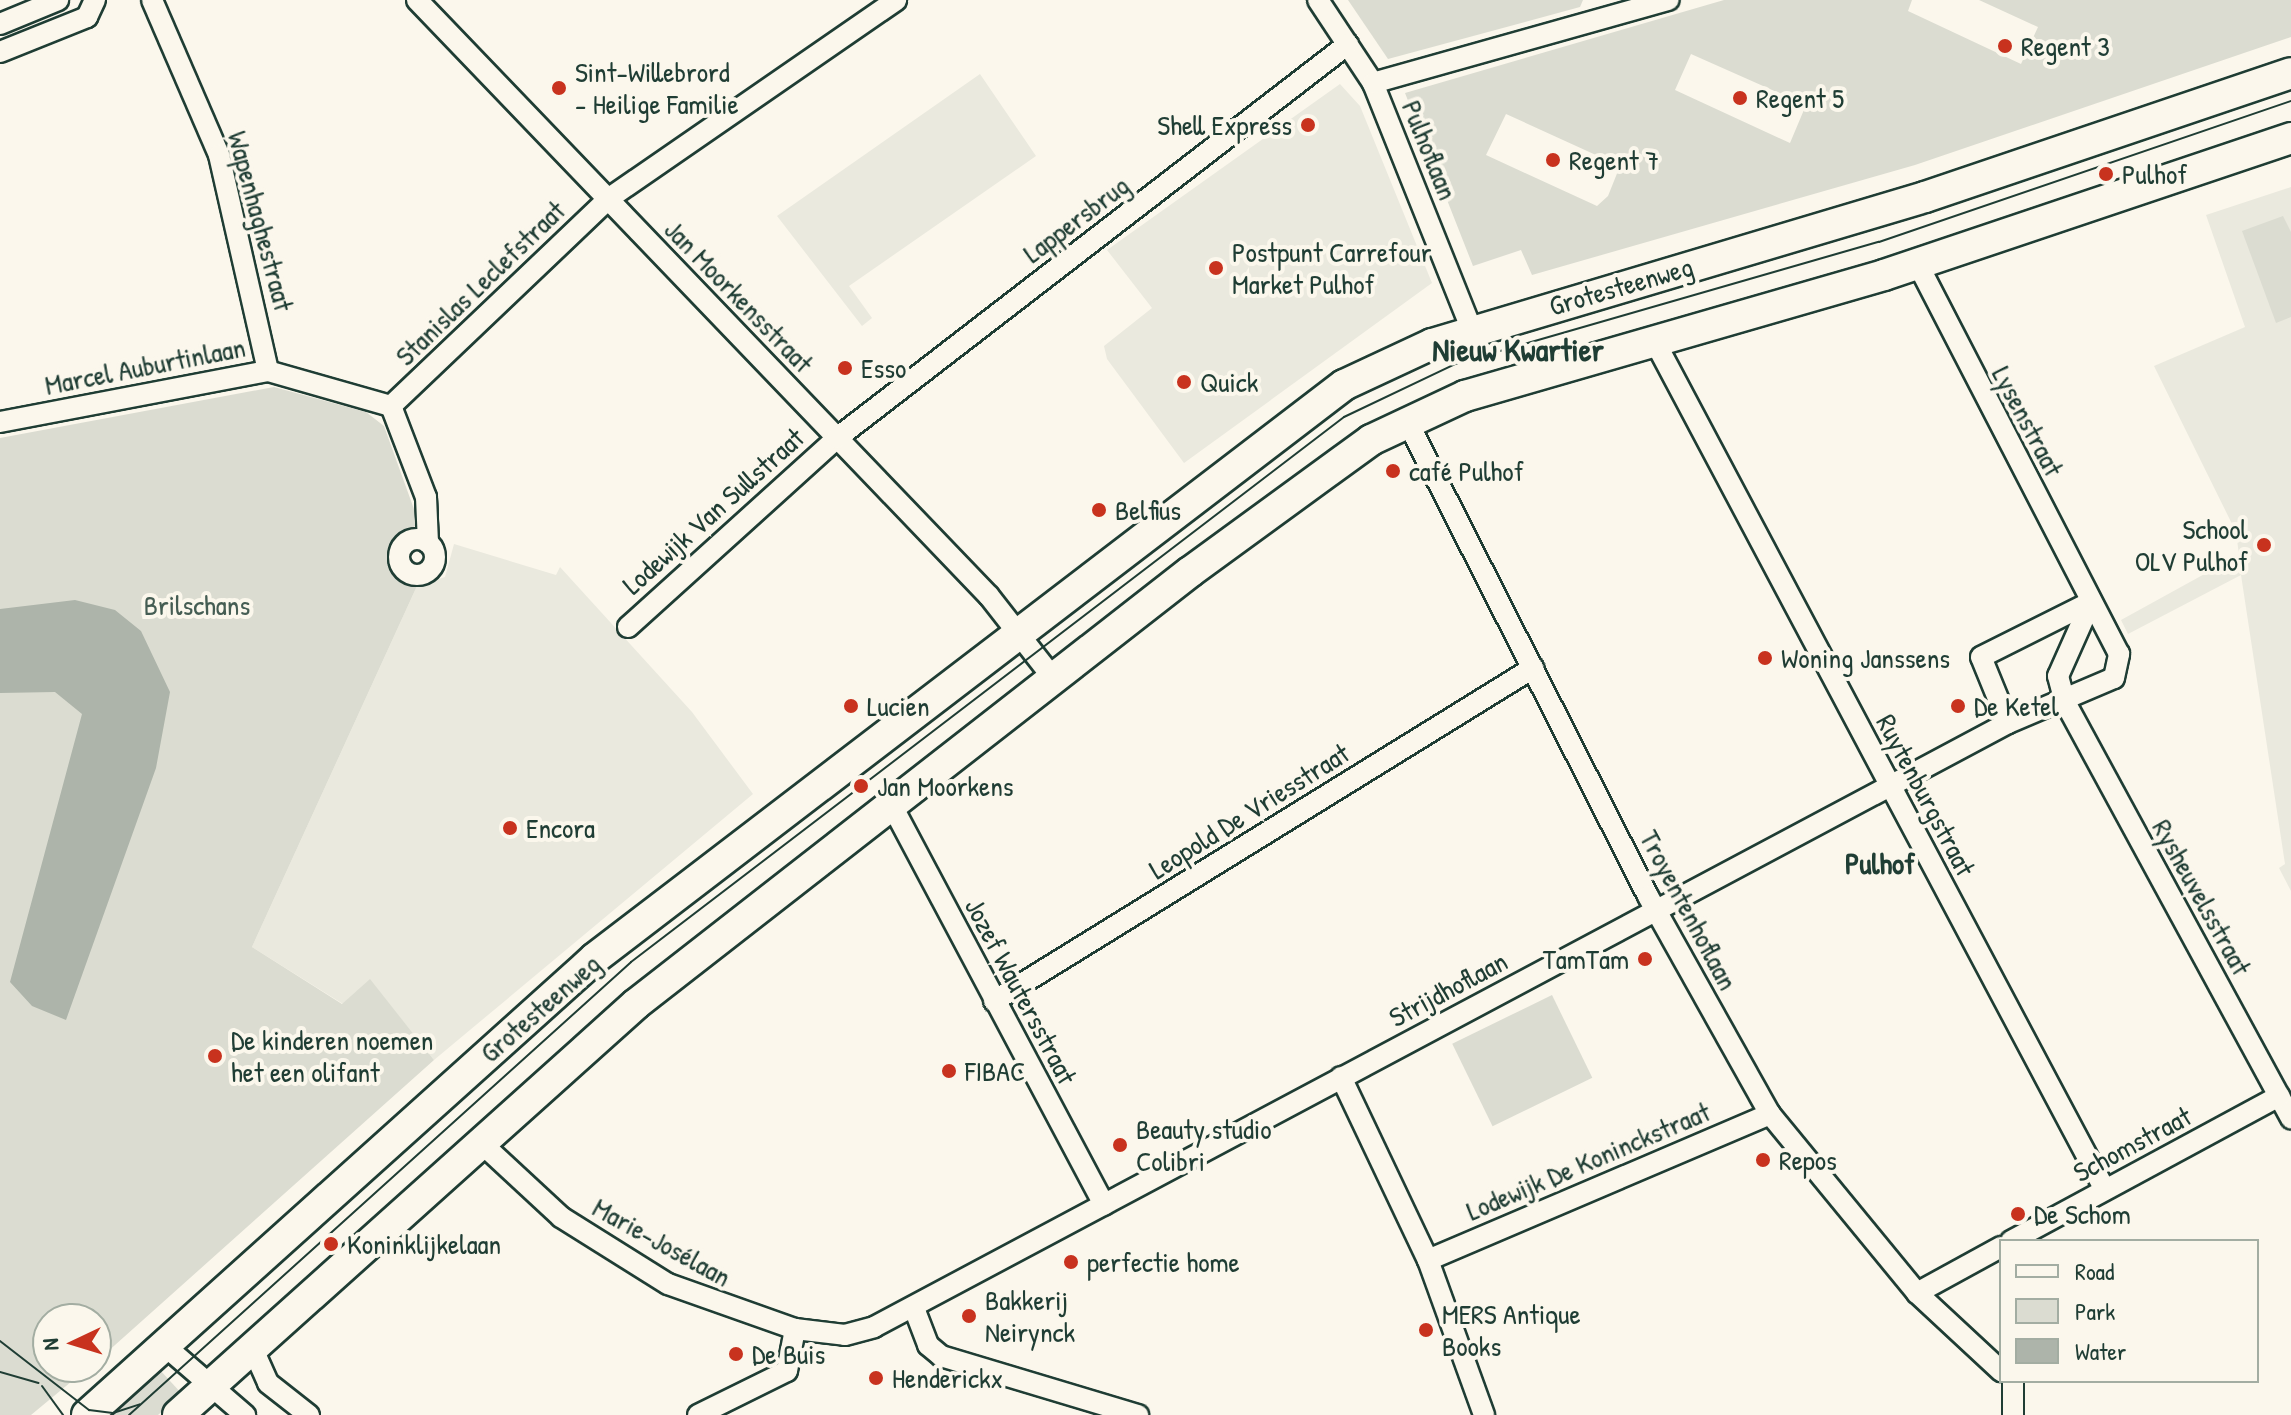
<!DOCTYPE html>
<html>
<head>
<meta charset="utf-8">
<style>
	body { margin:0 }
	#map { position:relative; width:2291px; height:1415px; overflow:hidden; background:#fbf7ec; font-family:"Patrick Hand",sans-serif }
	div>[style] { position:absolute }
	.built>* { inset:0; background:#eae9de }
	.green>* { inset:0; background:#dbdcd1; transform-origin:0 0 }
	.water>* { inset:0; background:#adb4aa }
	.roads { filter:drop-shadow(2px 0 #1f3d34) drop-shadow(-2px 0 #1f3d34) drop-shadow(0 2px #1f3d34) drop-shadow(0 -2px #1f3d34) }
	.minor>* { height:20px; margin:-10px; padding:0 10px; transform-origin:10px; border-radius:10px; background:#fbf7ec }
	.minor>.ring { margin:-10px; padding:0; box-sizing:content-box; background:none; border:20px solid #fbf7ec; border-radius:50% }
	.primary>* { height:30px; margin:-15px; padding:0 15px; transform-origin:15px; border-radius:15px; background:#fbf7ec }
	.tram>* { height:2px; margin:-1px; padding:0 1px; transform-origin:1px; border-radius:1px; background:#1f3d34 }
	.dots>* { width:22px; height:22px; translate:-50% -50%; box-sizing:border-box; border:4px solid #fbf7ec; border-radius:50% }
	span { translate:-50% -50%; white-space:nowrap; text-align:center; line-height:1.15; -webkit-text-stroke:8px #fbf7ec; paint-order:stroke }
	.poi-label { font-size:28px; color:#1f3d34 }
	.left { translate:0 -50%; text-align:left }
	.right { translate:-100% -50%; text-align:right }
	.street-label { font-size:28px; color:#1f3d34 }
	.park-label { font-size:28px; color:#455d53 }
	.neighbourhood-label { font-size:30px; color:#1f3d34; font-weight:700 }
	.quarter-label { font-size:32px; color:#1f3d34; font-weight:700 }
	.legend { position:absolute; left:1999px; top:1239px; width:260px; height:144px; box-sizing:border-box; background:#fbf7ec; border:2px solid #a3ada2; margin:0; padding:10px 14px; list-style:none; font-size:24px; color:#1f3d34 }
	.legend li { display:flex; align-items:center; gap:16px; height:40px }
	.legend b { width:40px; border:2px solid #a3ada2 }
	.north { position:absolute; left:32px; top:1303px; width:80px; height:80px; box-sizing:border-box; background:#fbf7ec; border:2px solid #a3ada2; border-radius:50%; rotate:266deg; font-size:22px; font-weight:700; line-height:32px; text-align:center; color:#1f3d34 }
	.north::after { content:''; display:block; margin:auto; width:28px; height:36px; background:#c8321e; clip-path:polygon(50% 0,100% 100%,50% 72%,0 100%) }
</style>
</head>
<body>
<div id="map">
	<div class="built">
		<i style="clip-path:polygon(980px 74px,1036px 156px,849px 286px,872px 318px,862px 326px,777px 216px)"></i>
		<i style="clip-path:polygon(1340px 84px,1360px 106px,1432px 283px,1184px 463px,1107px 359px,1104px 346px,1152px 308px,1107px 250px)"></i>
		<i style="clip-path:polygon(2291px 187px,2291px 891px,2279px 868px,2285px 864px,2241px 575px,2128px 634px,2121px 620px,2239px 555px,2236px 532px,2154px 366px,2245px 327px,2206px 215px)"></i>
		<i style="clip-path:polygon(454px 544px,556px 575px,560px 567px,692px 712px,753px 794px,434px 1060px,370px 980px,343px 1004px,252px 947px,417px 586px,445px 577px)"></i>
	</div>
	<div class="green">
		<i style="clip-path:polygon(1348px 0,1583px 0,1580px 7px,1388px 59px)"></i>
		<i style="clip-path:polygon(evenodd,1724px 0,1912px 0,1908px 11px,2021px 64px,2038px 27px,1979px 0,2291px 0,2291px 37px,1915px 165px,1532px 275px,1521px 250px,1473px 266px,1405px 93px,1724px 0,1691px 54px,1806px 105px,1790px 143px,1675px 90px,1691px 54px,1724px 0,1506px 114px,1620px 166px,1608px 196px,1597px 206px,1486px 155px,1506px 114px)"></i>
		<i style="clip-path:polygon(2283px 216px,2291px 232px,2291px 317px,2276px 323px,2242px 231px)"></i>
		<i style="clip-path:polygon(274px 387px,366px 412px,384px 426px,419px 523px,396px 540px,390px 561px,399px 579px,417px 586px,252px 947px,342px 1004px,370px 979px,434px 1060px,96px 1362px,96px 1319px,48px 1319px,48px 1367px,89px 1367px,31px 1415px,0 1415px,0 438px)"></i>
		<i style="left:1552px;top:995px;width:92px;height:111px;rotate:64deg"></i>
		<i style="clip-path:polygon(159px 1369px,182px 1394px,158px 1415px,107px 1415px)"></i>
	</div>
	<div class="water">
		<i style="clip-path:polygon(75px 600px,115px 610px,141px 631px,170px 692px,156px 768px,66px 1020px,32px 1006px,10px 982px,82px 714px,55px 692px,0 693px,0 609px)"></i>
	</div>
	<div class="roads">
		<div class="minor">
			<i style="left:152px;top:0;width:169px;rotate:66.6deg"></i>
			<i style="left:219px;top:155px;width:221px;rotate:77.2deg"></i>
			<i style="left:417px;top:0;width:826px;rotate:46.18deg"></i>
			<i style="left:989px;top:596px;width:104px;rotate:52deg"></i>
			<i style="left:1318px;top:0;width:100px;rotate:56.5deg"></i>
			<i style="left:1373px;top:83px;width:266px;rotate:68.2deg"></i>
			<i style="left:0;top:24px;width:63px;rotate:-22.5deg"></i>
			<i style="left:0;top:52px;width:94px;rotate:-21.9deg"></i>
			<i style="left:87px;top:17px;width:19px;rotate:-65deg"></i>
			<i style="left:1373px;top:83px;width:307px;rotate:-15.7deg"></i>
			<i style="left:1654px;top:340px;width:962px;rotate:62.05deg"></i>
			<i style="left:391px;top:406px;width:300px;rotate:-43.6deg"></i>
			<i style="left:608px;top:199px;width:350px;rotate:-34.6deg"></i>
			<i style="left:391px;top:406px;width:97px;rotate:69deg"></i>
			<i style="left:426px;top:497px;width:46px;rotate:87.5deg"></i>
			<i style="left:1407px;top:421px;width:533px;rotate:63.1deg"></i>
			<i style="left:1648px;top:896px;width:250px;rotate:60.8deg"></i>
			<i style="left:1770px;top:1114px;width:232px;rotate:50.6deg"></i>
			<i style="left:1917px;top:1293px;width:115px;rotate:42.9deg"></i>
			<i style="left:0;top:422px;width:273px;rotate:-10.8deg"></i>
			<i style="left:268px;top:371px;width:128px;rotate:15.9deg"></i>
			<i class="ring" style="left:399px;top:539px;width:16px;height:16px"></i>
			<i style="left:2091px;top:602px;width:81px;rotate:114deg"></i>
			<i style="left:2058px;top:676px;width:27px;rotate:75deg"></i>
			<i style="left:2065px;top:702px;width:474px;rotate:61.5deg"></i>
			<i style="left:628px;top:627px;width:282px;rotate:-42.1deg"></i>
			<i style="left:837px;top:438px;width:645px;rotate:-37.63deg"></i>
			<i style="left:2008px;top:723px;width:71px;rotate:-112.2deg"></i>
			<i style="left:1981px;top:657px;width:123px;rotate:-26.6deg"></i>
			<i style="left:890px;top:802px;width:456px;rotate:62deg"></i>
			<i style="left:994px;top:1001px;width:634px;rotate:-31.71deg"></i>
			<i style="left:1341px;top:1077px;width:203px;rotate:64.6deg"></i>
			<i style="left:1428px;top:1260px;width:165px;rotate:70.1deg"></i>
			<i style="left:479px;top:1141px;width:112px;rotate:42.8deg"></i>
			<i style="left:561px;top:1217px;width:126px;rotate:32.1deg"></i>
			<i style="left:668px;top:1284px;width:135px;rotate:19.5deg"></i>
			<i style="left:795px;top:1329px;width:50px;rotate:6.8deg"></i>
			<i style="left:845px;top:1335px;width:30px;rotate:-15deg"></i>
			<i style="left:874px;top:1327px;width:1285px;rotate:-28.04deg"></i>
			<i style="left:2008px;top:723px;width:115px;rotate:-23deg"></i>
			<i style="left:2114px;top:678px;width:25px;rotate:-78deg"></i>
			<i style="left:2119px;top:654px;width:439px;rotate:-117.3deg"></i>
			<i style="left:2011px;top:1241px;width:305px;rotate:-28.4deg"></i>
			<i style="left:1428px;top:1260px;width:372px;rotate:-23.1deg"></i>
			<i style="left:1917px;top:1293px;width:96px;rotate:-28.7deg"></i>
			<i style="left:914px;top:1308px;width:40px;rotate:69deg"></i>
			<i style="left:928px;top:1345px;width:17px;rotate:40deg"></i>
			<i style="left:941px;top:1356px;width:206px;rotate:16.7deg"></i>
			<i style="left:165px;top:1346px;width:106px;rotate:40.8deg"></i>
			<i style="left:253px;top:1349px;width:37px;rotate:66deg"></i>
			<i style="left:268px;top:1383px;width:52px;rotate:38deg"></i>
			<i style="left:2013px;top:1381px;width:34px;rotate:90deg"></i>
			<i style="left:698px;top:1415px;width:99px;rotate:-26.3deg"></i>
			<i style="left:787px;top:1371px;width:43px;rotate:-79.2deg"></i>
		</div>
		<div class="primary">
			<i style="left:87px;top:1415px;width:683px;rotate:-41.97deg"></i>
			<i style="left:595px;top:958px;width:943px;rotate:-37.42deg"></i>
			<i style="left:1344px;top:385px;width:97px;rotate:-25deg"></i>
			<i style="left:1432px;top:344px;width:514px;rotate:-16.6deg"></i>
			<i style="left:1925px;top:197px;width:386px;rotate:-18.7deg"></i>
			<i style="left:178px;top:1415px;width:615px;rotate:-41.9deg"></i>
			<i style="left:636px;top:1004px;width:703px;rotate:-37.95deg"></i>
			<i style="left:1190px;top:572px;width:224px;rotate:-36.1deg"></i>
			<i style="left:1371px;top:440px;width:104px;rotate:-25.1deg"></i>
			<i style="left:1465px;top:396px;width:436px;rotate:-16.1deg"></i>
			<i style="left:1884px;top:275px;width:429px;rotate:-18.6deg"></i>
		</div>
	</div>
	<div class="tram">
		<i style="left:0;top:1341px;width:113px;rotate:37.8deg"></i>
		<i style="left:89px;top:1410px;width:24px;rotate:7deg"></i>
		<i style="left:113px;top:1413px;width:28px;rotate:-18deg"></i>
		<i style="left:0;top:1372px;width:40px;rotate:16deg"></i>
		<i style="left:42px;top:1386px;width:36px;rotate:54deg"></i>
		<i style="left:129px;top:1415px;width:676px;rotate:-42.06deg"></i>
		<i style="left:631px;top:962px;width:897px;rotate:-37.39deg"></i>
		<i style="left:1344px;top:417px;width:123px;rotate:-25.5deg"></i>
		<i style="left:1455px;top:364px;width:441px;rotate:-16.1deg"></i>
		<i style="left:1879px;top:242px;width:435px;rotate:-18.9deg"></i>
	</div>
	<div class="dots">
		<i style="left:2005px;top:46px;background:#c8321e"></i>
		<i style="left:559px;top:88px;background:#c8321e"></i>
		<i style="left:1740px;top:98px;background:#c8321e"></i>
		<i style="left:1308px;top:125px;background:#c8321e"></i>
		<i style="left:1553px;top:160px;background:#c8321e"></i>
		<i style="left:2106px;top:174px;background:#c8321e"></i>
		<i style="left:1216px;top:268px;background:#c8321e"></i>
		<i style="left:845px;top:368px;background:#c8321e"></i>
		<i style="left:1184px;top:382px;background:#c8321e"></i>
		<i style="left:1393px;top:471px;background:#c8321e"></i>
		<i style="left:1099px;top:510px;background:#c8321e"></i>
		<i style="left:2264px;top:545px;background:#c8321e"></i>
		<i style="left:1765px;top:658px;background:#c8321e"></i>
		<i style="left:851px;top:706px;background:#c8321e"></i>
		<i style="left:1958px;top:706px;background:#c8321e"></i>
		<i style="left:861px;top:786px;background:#c8321e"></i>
		<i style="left:510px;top:828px;background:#c8321e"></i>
		<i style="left:1645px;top:959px;background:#c8321e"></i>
		<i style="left:215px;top:1056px;background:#c8321e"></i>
		<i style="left:949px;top:1071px;background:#c8321e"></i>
		<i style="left:1120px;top:1145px;background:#c8321e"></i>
		<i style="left:1763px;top:1160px;background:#c8321e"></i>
		<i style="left:2018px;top:1214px;background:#c8321e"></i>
		<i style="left:331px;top:1244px;background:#c8321e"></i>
		<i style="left:1071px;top:1262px;background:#c8321e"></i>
		<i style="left:969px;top:1316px;background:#c8321e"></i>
		<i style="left:1426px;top:1330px;background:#c8321e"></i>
		<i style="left:736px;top:1354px;background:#c8321e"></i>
		<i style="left:876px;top:1378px;background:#c8321e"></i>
	</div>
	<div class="poi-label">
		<span class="left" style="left:2021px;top:46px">Regent 3</span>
		<span class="left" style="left:575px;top:88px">Sint-Willebrord<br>- Heilige Familie</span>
		<span class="left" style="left:1756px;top:98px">Regent 5</span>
		<span class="right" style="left:1292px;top:125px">Shell Express</span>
		<span class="left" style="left:1569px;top:160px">Regent 7</span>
		<span class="left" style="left:2122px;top:174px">Pulhof</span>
		<span class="left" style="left:1232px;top:268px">Postpunt Carrefour<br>Market Pulhof</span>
		<span class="left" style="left:861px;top:368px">Esso</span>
		<span class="left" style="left:1200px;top:382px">Quick</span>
		<span class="left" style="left:1409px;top:471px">café Pulhof</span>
		<span class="left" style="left:1115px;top:510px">Belfius</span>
		<span class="right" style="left:2248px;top:545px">School<br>OLV Pulhof</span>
		<span class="left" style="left:1781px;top:658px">Woning Janssens</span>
		<span class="left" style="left:867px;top:706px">Lucien</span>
		<span class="left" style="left:1974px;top:706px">De Ketel</span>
		<span class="left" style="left:877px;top:786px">Jan Moorkens</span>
		<span class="left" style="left:526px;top:828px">Encora</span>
		<span class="right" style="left:1629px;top:959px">TamTam</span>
		<span class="left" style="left:231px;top:1056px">De kinderen noemen<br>het een olifant</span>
		<span class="left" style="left:965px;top:1071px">FIBAC</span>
		<span class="left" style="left:1136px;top:1145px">Beauty studio<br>Colibri</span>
		<span class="left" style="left:1779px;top:1160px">Repos</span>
		<span class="left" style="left:2034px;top:1214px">De Schom</span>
		<span class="left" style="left:347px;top:1244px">Koninklijkelaan</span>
		<span class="left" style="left:1087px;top:1262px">perfectie home</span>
		<span class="left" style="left:985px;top:1316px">Bakkerij<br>Neirynck</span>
		<span class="left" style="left:1442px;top:1330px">MERS Antique<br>Books</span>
		<span class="left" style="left:752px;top:1354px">De Buis</span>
		<span class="left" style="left:892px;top:1378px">Henderickx</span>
	</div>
	<div class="street-label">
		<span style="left:1430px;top:150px;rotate:68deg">Pulhoflaan</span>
		<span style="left:1076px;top:219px;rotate:-37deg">Lappersbrug</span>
		<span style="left:261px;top:221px;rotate:75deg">Wapenhaghestraat</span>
		<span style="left:480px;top:283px;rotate:-44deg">Stanislas Leclefstraat</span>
		<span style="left:1621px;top:286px;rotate:-16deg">Grotesteenweg</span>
		<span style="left:739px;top:296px;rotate:46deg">Jan Moorkensstraat</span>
		<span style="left:145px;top:366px;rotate:-11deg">Marcel Auburtinlaan</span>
		<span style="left:2028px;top:421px;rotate:62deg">Lysenstraat</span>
		<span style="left:713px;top:511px;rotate:-42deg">Lodewijk Van Sullstraat</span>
		<span style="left:1926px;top:795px;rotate:62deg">Ruytenburgstraat</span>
		<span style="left:1249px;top:811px;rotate:-32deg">Leopold De Vriesstraat</span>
		<span style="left:2202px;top:897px;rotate:61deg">Rysheuvelsstraat</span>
		<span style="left:1689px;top:910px;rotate:62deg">Troyentenhoflaan</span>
		<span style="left:1448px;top:989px;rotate:-28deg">Strijdhoflaan</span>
		<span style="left:1021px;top:991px;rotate:62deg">Jozef Wautersstraat</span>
		<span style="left:540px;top:1008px;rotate:-41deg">Grotesteenweg</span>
		<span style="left:2132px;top:1144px;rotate:-28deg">Schomstraat</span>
		<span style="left:1588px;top:1161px;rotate:-23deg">Lodewijk De Koninckstraat</span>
		<span style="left:662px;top:1242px;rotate:29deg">Marie-Josélaan</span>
	</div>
	<div class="park-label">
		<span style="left:197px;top:605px">Brilschans</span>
	</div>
	<div class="neighbourhood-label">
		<span style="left:1880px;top:863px">Pulhof</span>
	</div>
	<div class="quarter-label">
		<span style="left:1518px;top:350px">Nieuw Kwartier</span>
	</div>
	<ul class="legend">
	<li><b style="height:10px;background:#fbf7ec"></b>Road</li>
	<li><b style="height:22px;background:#dbdcd1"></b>Park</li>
	<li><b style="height:22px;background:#adb4aa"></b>Water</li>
	</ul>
	<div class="north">N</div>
</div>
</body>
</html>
